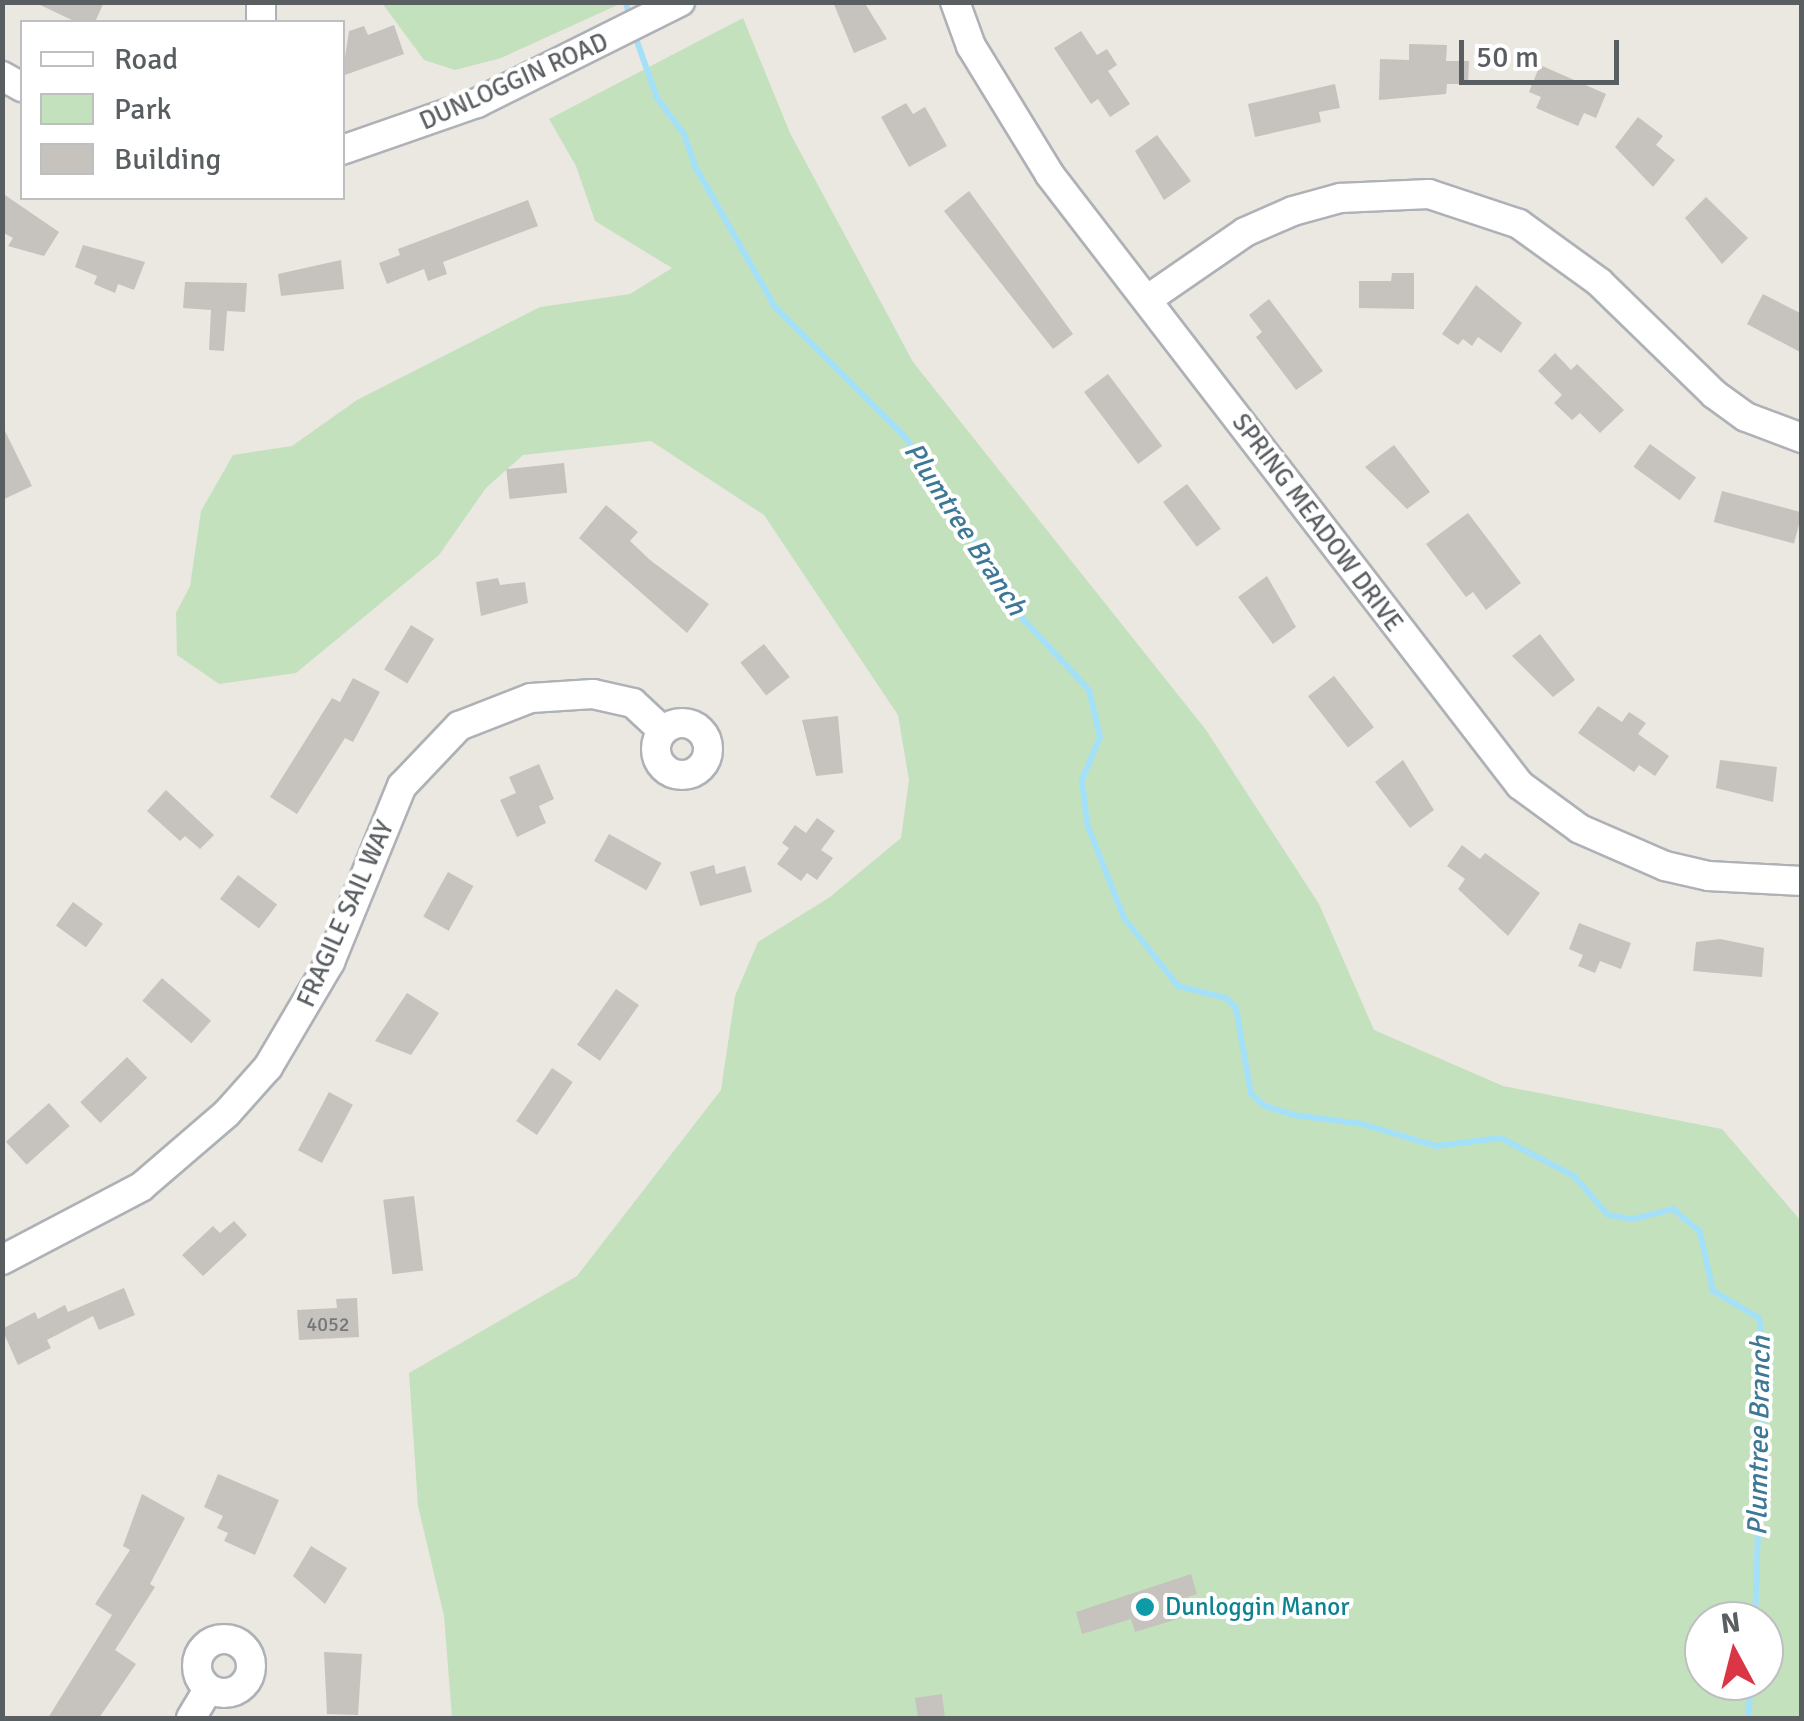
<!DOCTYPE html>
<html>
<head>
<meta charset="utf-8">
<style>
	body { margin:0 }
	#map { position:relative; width:1804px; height:1721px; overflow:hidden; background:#ebe7e1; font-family:Signika,sans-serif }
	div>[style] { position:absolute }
	.green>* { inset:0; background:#c4e1be }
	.stream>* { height:6px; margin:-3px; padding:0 3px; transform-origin:3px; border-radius:3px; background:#a4e1f8 }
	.building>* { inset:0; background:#c6c2be; transform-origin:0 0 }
	.roads { filter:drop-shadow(2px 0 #aeb2b6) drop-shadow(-2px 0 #aeb2b6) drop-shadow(0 2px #aeb2b6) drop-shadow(0 -2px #aeb2b6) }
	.minor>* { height:28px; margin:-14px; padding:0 14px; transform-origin:14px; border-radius:14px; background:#fff }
	.minor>.ring { margin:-14px; padding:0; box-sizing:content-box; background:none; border:28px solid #fff; border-radius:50% }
	.dots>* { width:28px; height:28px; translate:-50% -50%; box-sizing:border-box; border:5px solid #fff; border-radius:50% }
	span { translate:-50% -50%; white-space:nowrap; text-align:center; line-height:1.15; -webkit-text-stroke:8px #fff; paint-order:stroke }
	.number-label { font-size:20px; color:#747778 }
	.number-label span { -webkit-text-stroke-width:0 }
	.street-label { font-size:25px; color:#595e61 }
	.culture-label { font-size:25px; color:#0d838f }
	.left { translate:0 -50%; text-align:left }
	.water-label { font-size:28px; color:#3e7897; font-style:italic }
	.frame { position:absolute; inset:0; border:5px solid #595e61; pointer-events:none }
	.legend { position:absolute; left:20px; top:20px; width:325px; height:180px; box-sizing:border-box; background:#fff; border:2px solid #bdbfc0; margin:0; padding:12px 18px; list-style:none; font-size:30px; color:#595e61 }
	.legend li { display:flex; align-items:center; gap:20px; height:50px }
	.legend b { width:50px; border:2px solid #bdbfc0 }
	.north { position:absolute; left:1684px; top:1601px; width:100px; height:100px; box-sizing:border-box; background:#fff; border:2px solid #bdbfc0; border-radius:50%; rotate:353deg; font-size:28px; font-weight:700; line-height:40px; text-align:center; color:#595e61 }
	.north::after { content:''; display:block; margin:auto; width:35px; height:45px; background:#db3645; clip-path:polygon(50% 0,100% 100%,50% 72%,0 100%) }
	.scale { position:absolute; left:1459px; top:40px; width:160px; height:45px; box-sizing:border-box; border:5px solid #595e61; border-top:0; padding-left:12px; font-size:30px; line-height:35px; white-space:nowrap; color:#595e61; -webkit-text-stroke:8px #fff; paint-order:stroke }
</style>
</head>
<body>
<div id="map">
	<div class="green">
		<i style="clip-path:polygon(382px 3px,622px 3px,501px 58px,455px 70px,424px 60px)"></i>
		<i style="clip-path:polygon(evenodd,743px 18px,790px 133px,913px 362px,1206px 730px,1319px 904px,1374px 1030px,1503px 1086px,1722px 1129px,1801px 1221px,1801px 1718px,452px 1718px,444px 1616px,418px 1506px,409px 1373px,577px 1276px,721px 1090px,735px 996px,758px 942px,830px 897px,901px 838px,909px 780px,898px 715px,764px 515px,651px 441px,523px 455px,486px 488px,439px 555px,296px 673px,219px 684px,177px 655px,176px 613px,190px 586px,201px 511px,233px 455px,292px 446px,357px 400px,540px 307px,630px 294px,672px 268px,595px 221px,576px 166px,549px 119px,743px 18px,1704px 1621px,1764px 1621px,1764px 1681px,1704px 1681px,1704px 1621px)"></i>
	</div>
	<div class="stream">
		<i style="left:626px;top:2px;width:19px;rotate:78deg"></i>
		<i style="left:634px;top:33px;width:69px;rotate:70.5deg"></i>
		<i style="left:657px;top:98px;width:45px;rotate:53.1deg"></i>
		<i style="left:684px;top:134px;width:36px;rotate:71deg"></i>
		<i style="left:696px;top:168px;width:160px;rotate:60.4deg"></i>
		<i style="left:775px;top:307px;width:182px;rotate:45deg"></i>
		<i style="left:904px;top:436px;width:95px;rotate:54.5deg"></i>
		<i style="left:959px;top:513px;width:107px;rotate:60.8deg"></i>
		<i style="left:1011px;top:606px;width:115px;rotate:47.1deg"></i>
		<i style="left:1089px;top:690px;width:48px;rotate:76.8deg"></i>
		<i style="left:1100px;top:737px;width:47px;rotate:112.7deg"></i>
		<i style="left:1082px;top:780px;width:44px;rotate:83.5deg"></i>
		<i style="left:1087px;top:824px;width:101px;rotate:68.5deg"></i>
		<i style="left:1124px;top:918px;width:87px;rotate:51.5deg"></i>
		<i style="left:1178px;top:986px;width:49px;rotate:14deg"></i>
		<i style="left:1226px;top:998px;width:14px;rotate:45deg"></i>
		<i style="left:1236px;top:1008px;width:87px;rotate:80.1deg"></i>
		<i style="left:1251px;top:1094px;width:18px;rotate:41deg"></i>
		<i style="left:1265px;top:1106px;width:30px;rotate:17deg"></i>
		<i style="left:1294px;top:1115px;width:69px;rotate:7.5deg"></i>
		<i style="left:1362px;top:1124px;width:77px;rotate:16.6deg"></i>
		<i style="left:1436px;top:1146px;width:65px;rotate:-7deg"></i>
		<i style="left:1501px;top:1138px;width:82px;rotate:27.5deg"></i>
		<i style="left:1574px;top:1176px;width:52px;rotate:48.9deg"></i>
		<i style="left:1608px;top:1215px;width:25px;rotate:9deg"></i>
		<i style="left:1633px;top:1219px;width:41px;rotate:-14deg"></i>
		<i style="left:1673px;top:1209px;width:35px;rotate:40deg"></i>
		<i style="left:1700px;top:1232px;width:60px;rotate:77.6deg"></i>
		<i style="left:1713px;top:1291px;width:53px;rotate:30.4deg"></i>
		<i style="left:1759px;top:1318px;width:32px;rotate:81deg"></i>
		<i style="left:1764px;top:1350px;width:271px;rotate:91.9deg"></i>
		<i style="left:1748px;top:1718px;width:37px;rotate:-85deg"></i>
	</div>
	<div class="building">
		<i style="clip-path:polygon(34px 2px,104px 2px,95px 22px,76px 22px)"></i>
		<i style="clip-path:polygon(833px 2px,864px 2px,887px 39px,854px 53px)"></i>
		<i style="clip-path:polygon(394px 25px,404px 54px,342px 76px,349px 31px,364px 26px,368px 35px)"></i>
		<i style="clip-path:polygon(1081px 31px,1097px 55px,1107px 49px,1117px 65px,1108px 71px,1130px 104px,1110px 117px,1098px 99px,1091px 104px,1054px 48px)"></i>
		<i style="clip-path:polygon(1409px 44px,1447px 45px,1446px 61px,1469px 61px,1468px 84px,1447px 84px,1446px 94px,1379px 100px,1380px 59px,1409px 60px)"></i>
		<i style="clip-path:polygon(1540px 65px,1606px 94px,1596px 118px,1584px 113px,1578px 126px,1536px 108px,1541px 97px,1529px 92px)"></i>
		<i style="clip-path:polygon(1335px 84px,1340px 108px,1319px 112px,1321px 122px,1255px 137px,1248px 104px)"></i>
		<i style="clip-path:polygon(906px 103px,913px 114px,925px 107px,947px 146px,909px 167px,881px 117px)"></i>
		<i style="clip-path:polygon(1638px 117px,1663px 136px,1656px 145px,1675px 160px,1653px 187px,1615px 147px)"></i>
		<i style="clip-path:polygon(1157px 135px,1191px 181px,1164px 200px,1135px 151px)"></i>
		<i style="clip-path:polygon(969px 191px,1073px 334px,1053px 349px,944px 211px)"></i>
		<i style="clip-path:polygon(2px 193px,59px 232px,44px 256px,8px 246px,13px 238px,2px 232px)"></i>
		<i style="clip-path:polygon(1706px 197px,1748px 238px,1722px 264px,1685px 218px)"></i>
		<i style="clip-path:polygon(528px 200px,538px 226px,443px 262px,447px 274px,428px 281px,424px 269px,387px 284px,379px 263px,400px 255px,398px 249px)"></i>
		<i style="clip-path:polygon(83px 245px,145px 262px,134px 290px,118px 284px,115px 293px,94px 284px,97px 276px,75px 267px)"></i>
		<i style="clip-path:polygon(341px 260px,344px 289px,281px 296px,278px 274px)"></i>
		<i style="clip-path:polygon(1392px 273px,1414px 273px,1414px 309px,1359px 308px,1359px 281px,1391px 281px)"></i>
		<i style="clip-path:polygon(185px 282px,247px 283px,245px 312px,227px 311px,224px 351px,209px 350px,211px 310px,183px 308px)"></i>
		<i style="clip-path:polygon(1476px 285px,1522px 323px,1501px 353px,1478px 337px,1472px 346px,1463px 339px,1458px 345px,1442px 334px)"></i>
		<i style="clip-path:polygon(1763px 294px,1802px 314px,1802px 353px,1747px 324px)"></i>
		<i style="clip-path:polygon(1269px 299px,1323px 371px,1296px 390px,1256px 337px,1262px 332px,1249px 315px)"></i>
		<i style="clip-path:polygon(1555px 353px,1571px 370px,1577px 364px,1624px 410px,1600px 433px,1580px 413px,1572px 420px,1554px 403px,1562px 395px,1538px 371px)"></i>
		<i style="left:1108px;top:374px;width:90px;height:30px;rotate:53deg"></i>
		<i style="clip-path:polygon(2px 425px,32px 486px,2px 500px)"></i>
		<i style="left:1650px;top:444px;width:57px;height:28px;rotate:36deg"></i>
		<i style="clip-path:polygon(1394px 445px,1430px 492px,1407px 509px,1365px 467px)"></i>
		<i style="left:564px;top:463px;width:30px;height:58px;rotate:84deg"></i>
		<i style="left:1187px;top:484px;width:56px;height:30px;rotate:53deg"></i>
		<i style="left:1722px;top:491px;width:83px;height:32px;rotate:15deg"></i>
		<i style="clip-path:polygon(606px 505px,638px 532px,630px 541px,650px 560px,709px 604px,687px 633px,579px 538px)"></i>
		<i style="clip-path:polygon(1468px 513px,1521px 583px,1486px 610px,1473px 592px,1466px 597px,1426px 544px)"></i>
		<i style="clip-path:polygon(1267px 576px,1296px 627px,1273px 644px,1238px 597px)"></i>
		<i style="clip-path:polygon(498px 578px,500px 585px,525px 582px,528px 603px,481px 616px,476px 582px)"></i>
		<i style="left:411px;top:625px;width:27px;height:52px;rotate:31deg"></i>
		<i style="clip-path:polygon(1540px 634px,1575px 680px,1553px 697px,1512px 656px)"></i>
		<i style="left:764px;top:644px;width:42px;height:30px;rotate:52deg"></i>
		<i style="left:1334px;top:676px;width:65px;height:33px;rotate:52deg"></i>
		<i style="clip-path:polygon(353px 678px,380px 692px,353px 742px,345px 738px,297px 814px,270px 797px,332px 698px,340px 702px)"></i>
		<i style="clip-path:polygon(1598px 706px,1622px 722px,1629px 712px,1646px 723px,1638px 734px,1669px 756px,1655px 776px,1639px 765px,1634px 772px,1578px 733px)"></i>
		<i style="clip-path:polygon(838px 716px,843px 773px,816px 776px,802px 720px)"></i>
		<i style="clip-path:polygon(1403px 760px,1434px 810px,1410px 828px,1375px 782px)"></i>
		<i style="clip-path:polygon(1720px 760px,1777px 767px,1773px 802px,1716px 788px)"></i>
		<i style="clip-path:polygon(539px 764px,554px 799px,539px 806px,546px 823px,517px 837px,500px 800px,516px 793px,509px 777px)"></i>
		<i style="clip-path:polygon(166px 790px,214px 835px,200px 849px,185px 836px,180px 841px,147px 811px)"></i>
		<i style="clip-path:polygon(817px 818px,835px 831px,821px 850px,833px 858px,817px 880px,807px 873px,801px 881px,777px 864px,789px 848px,782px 843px,795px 825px,806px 833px)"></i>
		<i style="left:609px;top:834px;width:60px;height:31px;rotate:29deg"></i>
		<i style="clip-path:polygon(1462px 845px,1480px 859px,1485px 853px,1540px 893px,1508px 936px,1458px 889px,1465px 879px,1447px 866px)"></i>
		<i style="clip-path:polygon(714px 865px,716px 874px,745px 866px,752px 892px,700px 906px,690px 872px)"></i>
		<i style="left:448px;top:872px;width:29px;height:51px;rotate:29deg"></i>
		<i style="left:238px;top:875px;width:49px;height:30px;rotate:37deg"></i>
		<i style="left:73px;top:902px;width:37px;height:29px;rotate:36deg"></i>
		<i style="clip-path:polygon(1579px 923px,1631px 943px,1621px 969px,1600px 961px,1595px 973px,1578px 966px,1583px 955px,1569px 949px)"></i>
		<i style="clip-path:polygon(1720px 939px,1764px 948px,1762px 977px,1693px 971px,1696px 942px)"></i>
		<i style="left:162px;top:978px;width:65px;height:30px;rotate:41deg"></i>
		<i style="left:616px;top:989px;width:28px;height:68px;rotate:35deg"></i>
		<i style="clip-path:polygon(407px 993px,439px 1013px,411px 1055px,375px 1041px)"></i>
		<i style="left:127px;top:1057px;width:29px;height:65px;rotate:46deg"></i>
		<i style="left:552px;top:1068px;width:25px;height:64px;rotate:34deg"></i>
		<i style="left:329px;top:1092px;width:27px;height:66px;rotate:28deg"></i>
		<i style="left:49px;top:1103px;width:31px;height:58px;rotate:48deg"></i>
		<i style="left:414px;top:1196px;width:75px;height:31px;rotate:83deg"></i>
		<i style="clip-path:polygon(234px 1221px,247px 1235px,203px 1276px,182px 1255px,213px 1226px,220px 1233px)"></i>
		<i style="clip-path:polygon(124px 1288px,135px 1315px,99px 1330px,93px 1316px,47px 1340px,51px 1348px,18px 1365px,2px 1329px,35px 1312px,38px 1319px,65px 1305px,68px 1312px)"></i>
		<i style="clip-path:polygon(357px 1298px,359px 1337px,299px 1340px,297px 1310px,337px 1308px,336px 1299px)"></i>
		<i style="clip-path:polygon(218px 1474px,279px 1500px,255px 1555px,224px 1541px,228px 1533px,217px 1528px,223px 1516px,204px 1507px)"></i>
		<i style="clip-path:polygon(142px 1494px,185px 1518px,150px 1584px,155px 1587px,115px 1650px,136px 1664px,99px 1718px,48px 1718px,112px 1615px,95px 1604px,130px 1550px,123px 1546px)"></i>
		<i style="clip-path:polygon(311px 1546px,347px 1568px,325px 1604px,293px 1576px)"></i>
		<i style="clip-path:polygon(1191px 1574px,1197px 1594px,1176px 1601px,1181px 1618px,1135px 1632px,1131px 1619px,1082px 1634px,1076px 1612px)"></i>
		<i style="clip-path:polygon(324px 1652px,362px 1654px,358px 1715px,327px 1714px)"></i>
		<i style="clip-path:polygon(942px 1694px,945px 1718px,918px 1718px,915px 1698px)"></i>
	</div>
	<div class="roads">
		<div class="minor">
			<i style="left:261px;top:2px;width:20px;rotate:90deg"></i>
			<i style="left:955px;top:2px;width:47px;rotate:70deg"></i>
			<i style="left:971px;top:46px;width:151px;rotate:58.5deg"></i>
			<i style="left:1050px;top:175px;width:770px;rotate:52.39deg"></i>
			<i style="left:1520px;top:785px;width:74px;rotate:36.3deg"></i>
			<i style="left:1580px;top:829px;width:93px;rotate:23.5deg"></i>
			<i style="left:1665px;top:866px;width:44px;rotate:13.1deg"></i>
			<i style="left:1708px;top:876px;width:94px;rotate:3deg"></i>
			<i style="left:2px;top:76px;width:23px;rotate:29deg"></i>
			<i style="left:342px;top:150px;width:143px;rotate:-19.2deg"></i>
			<i style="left:477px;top:103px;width:227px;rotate:-26.5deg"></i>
			<i style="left:1148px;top:299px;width:118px;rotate:-34.6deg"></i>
			<i style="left:1245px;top:232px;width:52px;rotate:-23.6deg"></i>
			<i style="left:1293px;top:211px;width:49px;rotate:-15.5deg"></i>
			<i style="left:1340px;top:198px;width:89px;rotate:-2.6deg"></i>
			<i style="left:1429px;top:194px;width:95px;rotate:18.4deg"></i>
			<i style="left:1519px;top:224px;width:99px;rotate:35.9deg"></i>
			<i style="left:1599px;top:282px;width:161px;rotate:44.2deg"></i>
			<i style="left:1714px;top:394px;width:39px;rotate:36deg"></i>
			<i style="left:1746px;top:417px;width:60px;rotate:20.6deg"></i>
			<i class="ring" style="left:656px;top:723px;width:24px;height:24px"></i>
			<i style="left:2px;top:1260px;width:157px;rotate:-27.7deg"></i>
			<i style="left:141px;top:1187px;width:113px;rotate:-40.7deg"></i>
			<i style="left:227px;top:1113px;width:62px;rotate:-48.3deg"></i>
			<i style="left:268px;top:1067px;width:122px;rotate:-59.4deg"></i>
			<i style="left:330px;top:962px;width:190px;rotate:-67.8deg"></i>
			<i style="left:402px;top:786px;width:83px;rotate:-46.5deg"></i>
			<i style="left:459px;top:726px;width:77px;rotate:-21.3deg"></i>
			<i style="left:531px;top:698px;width:62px;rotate:-3.7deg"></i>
			<i style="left:593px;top:694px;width:41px;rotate:12.7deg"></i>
			<i style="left:633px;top:703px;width:40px;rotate:43deg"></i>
			<i class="ring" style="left:197px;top:1639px;width:26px;height:26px"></i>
			<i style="left:191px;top:1718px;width:33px;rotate:-59deg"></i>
		</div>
	</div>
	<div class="dots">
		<i style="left:1145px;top:1607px;background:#0f9aa8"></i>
	</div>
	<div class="number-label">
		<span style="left:328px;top:1324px">4052</span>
	</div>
	<div class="street-label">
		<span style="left:514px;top:82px;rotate:-24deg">DUNLOGGIN ROAD</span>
		<span style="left:1317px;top:523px;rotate:53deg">SPRING MEADOW DRIVE</span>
		<span style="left:346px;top:914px;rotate:-66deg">FRAGILE SAIL WAY</span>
	</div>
	<div class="culture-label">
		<span class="left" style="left:1165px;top:1607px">Dunloggin Manor</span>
	</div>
	<div class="water-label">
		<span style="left:965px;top:529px;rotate:57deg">Plumtree Branch</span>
		<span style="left:1759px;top:1436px;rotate:-89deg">Plumtree Branch</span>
	</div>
	<div class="frame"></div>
	<ul class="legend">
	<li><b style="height:12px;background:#fff"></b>Road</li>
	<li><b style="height:28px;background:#c4e1be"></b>Park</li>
	<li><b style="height:28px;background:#c6c2be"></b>Building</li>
	</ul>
	<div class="north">N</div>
	<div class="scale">50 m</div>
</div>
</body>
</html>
